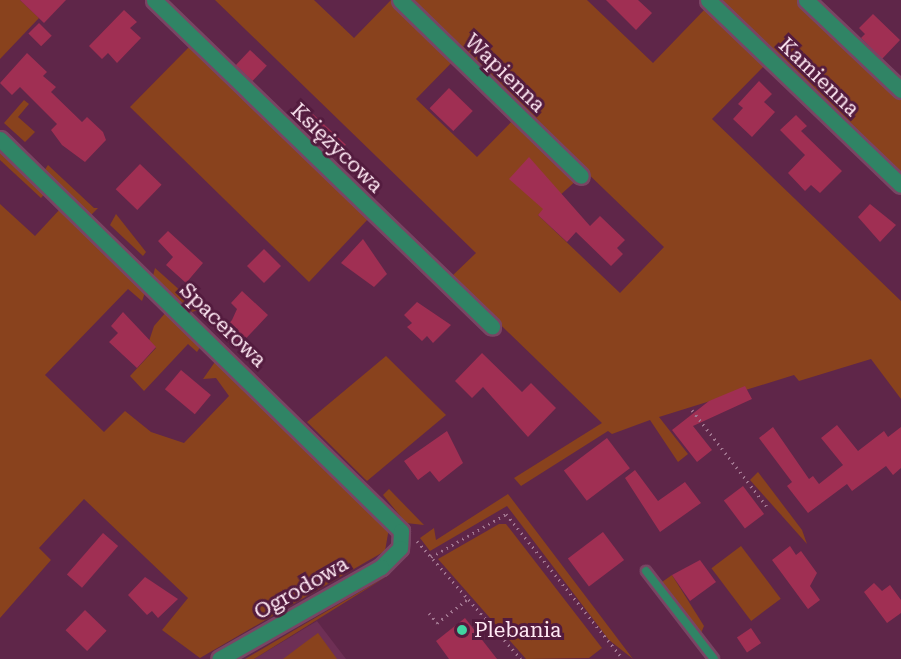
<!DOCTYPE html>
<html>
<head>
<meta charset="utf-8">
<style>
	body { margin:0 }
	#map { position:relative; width:901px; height:659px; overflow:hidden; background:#5f2649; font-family:"Roboto Serif",serif }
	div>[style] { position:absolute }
	.built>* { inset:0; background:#6e2f55 }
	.green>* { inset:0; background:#89421d; transform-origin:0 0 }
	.building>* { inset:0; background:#a02f53; transform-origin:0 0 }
	.path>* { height:3px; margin-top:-1.5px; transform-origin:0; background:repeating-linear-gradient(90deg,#a17690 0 1.5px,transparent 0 6px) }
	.roads { filter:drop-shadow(2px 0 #794564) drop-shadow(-2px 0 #794564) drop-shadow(0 2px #794564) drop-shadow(0 -2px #794564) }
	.service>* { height:8px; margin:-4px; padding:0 4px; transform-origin:4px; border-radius:4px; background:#308465 }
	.minor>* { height:15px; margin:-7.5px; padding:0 7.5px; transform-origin:7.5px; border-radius:7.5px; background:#308465 }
	.dots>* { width:16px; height:16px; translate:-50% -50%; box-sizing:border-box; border:3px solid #531b3e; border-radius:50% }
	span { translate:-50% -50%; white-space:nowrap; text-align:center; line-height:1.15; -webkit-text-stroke:6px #531b3e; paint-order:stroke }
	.street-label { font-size:21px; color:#ffe9f4 }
	.poi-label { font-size:21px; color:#ffe9f4 }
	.left { translate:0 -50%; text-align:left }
</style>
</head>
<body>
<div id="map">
	<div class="built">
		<i style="clip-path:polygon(317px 621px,346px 659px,254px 659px)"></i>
	</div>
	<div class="green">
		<i style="clip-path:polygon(0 0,20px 0,39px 18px,0 59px)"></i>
		<i style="clip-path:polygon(evenodd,215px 0,314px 0,354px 38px,391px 0,587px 0,653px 63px,706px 8px,765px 65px,712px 119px,901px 301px,901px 399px,871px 359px,799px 381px,794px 375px,659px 417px,688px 454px,678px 462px,650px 420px,612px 434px,608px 431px,521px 486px,514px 478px,602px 423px,451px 277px,476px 253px,215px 0,462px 52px,664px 247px,620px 293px,538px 215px,578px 179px,515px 118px,477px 157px,416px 99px,462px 52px)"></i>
		<i style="clip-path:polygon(717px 0,799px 0,901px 97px,901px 176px)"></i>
		<i style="clip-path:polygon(192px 44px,367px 213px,369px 218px,309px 282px,130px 107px)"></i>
		<i style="clip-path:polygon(24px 100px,29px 104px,18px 117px,35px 132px,25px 142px,4px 123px)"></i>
		<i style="clip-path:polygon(0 149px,46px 192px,41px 198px,0 160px)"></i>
		<i style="clip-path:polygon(48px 165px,94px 208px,98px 208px,91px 215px,44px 171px)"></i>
		<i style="clip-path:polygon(0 204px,35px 236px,61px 208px,146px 290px,142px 301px,128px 289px,45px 375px,104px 432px,125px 411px,151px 432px,184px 443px,229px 396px,216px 378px,203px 379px,217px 359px,389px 528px,385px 551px,200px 658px,162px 630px,188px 598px,84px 499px,39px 548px,51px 560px,0 618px)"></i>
		<i style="clip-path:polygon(116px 214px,146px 252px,143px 256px,110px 225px)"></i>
		<i style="clip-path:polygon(155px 268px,201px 309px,192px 312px,153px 276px)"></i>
		<i style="clip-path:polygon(167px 311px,202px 344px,197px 352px,188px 344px,144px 391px,130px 376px,156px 348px,149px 341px,154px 326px)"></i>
		<i style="clip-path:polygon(386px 356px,446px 415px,367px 481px,307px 422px)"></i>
		<i style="clip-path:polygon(758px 472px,802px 530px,807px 544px,750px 480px)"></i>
		<i style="clip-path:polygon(389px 489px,424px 525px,406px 523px,383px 495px)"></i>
		<i style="clip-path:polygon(508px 494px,599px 614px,633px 659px,609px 640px,507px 506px,430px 551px,420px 538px,434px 528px,436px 540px)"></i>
		<i style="clip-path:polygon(499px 524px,506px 524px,602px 648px,589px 658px,526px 659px,438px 559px)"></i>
		<i style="left:741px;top:546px;width:66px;height:37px;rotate:53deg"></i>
		<i style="clip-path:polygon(389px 575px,254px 659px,245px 659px,315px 618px)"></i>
		<i style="clip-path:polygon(672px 575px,704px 626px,701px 633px,662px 582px)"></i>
		<i style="clip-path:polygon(318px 633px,337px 659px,283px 659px,307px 641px)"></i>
	</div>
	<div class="building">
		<i style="clip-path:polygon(20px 0,66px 0,44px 23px)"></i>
		<i style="clip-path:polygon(606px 0,638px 0,652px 13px,636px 30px)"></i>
		<i style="clip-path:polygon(124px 10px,137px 22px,130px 28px,141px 38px,117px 63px,108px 53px,102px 59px,89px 46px)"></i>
		<i style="clip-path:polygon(873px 14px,900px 40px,882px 59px,861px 38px,865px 34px,859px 28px)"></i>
		<i style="left:39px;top:23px;width:18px;height:15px;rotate:45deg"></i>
		<i style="left:250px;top:50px;width:23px;height:21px;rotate:43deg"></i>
		<i style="clip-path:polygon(27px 53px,47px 72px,43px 76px,56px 87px,51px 92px,82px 122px,87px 117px,103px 132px,106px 140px,85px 162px,62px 145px,51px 130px,57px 124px,20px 87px,12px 95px,0 83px)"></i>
		<i style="clip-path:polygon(759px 81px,772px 94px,764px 102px,775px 112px,752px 137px,733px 119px,743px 108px,738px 104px)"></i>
		<i style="left:449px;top:88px;width:33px;height:28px;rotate:44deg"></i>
		<i style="left:313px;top:114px;width:45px;height:15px;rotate:43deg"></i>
		<i style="clip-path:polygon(796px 115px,807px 126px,801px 131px,842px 171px,820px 193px,811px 185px,805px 191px,788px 173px,805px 155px,780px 130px)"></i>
		<i style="clip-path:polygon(529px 157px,590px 226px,600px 216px,625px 240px,617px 248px,623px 254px,611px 266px,576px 232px,567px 242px,538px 215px,543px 209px,509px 179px)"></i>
		<i style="left:140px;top:164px;width:30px;height:35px;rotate:44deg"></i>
		<i style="clip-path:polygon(870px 204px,896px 225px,880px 242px,858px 217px)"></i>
		<i style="clip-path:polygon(168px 231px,203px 263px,186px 283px,166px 265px,173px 257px,158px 241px)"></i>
		<i style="clip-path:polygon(363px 239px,387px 274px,374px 287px,341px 263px)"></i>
		<i style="left:264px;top:249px;width:24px;height:24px;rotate:45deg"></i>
		<i style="clip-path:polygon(242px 291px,268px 315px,236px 349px,220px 334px,232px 320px,237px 309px,231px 303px)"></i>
		<i style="clip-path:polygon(417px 302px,451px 325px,433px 343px,427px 336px,422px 341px,407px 327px,412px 323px,404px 315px)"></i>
		<i style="clip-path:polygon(123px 312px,156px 347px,137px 368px,109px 342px,118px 333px,111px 326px)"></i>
		<i style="clip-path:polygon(482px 353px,522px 392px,531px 383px,556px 408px,528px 437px,483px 387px,472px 398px,455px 381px)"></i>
		<i style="left:181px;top:370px;width:39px;height:25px;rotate:40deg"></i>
		<i style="clip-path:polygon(745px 386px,752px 399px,693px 426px,712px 450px,697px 462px,672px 430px,709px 401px)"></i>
		<i style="clip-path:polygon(837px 425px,858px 451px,884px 431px,888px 437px,901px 427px,901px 468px,893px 475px,886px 466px,852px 491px,847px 484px,808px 513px,787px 486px,792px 482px,759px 438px,773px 427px,809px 479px,813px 476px,819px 484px,843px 465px,821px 438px)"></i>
		<i style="clip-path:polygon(447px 431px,463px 463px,439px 482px,430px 471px,418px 480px,404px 461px)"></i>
		<i style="left:607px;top:438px;width:38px;height:54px;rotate:53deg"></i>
		<i style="clip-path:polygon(635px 470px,658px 501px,685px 482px,701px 503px,660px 532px,625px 478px)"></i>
		<i style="left:743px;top:486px;width:35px;height:24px;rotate:53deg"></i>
		<i style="left:603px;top:532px;width:35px;height:44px;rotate:53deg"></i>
		<i style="left:103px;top:533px;width:20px;height:55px;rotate:41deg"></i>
		<i style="clip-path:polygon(790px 546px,796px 555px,801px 551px,817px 573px,810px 586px,820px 600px,808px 609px,772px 560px)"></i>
		<i style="clip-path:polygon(700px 560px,716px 582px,690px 601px,672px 575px)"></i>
		<i style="clip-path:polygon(145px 577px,178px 599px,158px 618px,152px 611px,147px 615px,128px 595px)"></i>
		<i style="clip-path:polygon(874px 583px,882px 591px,890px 585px,901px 600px,901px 613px,887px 623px,864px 592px)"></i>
		<i style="left:85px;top:610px;width:30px;height:28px;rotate:44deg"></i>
		<i style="clip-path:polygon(465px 618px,497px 659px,449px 659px,436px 641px)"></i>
		<i style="left:751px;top:628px;width:18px;height:17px;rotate:56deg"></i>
	</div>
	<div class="path">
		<i style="left:692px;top:410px;width:124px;rotate:52.2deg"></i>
		<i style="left:417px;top:541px;width:157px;rotate:48.6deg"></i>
		<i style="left:431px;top:557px;width:86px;rotate:-29.8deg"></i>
		<i style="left:506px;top:514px;width:186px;rotate:51.1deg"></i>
		<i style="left:429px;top:613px;width:13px;rotate:51deg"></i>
		<i style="left:437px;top:623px;width:39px;rotate:-38deg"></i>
	</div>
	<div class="roads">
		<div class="service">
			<i style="left:646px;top:571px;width:111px;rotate:52.3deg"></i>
		</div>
		<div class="minor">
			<i style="left:154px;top:0;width:470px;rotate:44deg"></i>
			<i style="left:400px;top:0;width:252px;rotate:44.2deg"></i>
			<i style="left:708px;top:0;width:267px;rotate:43.8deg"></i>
			<i style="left:806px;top:0;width:131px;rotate:43.5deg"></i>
			<i style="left:0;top:139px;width:561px;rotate:44.35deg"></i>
			<i style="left:401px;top:531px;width:17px;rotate:93deg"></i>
			<i style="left:400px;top:548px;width:27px;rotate:135deg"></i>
			<i style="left:381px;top:567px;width:186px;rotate:150.4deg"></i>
		</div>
	</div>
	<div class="dots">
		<i style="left:462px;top:630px;background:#41d4a1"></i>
	</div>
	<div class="street-label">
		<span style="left:505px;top:73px;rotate:44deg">Wapienna</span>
		<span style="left:819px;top:77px;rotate:44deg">Kamienna</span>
		<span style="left:337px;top:148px;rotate:44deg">Księżycowa</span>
		<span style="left:223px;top:325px;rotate:44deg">Spacerowa</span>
		<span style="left:301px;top:588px;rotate:-30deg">Ogrodowa</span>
	</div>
	<div class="poi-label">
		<span class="left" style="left:474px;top:630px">Plebania</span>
	</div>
</div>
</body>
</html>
